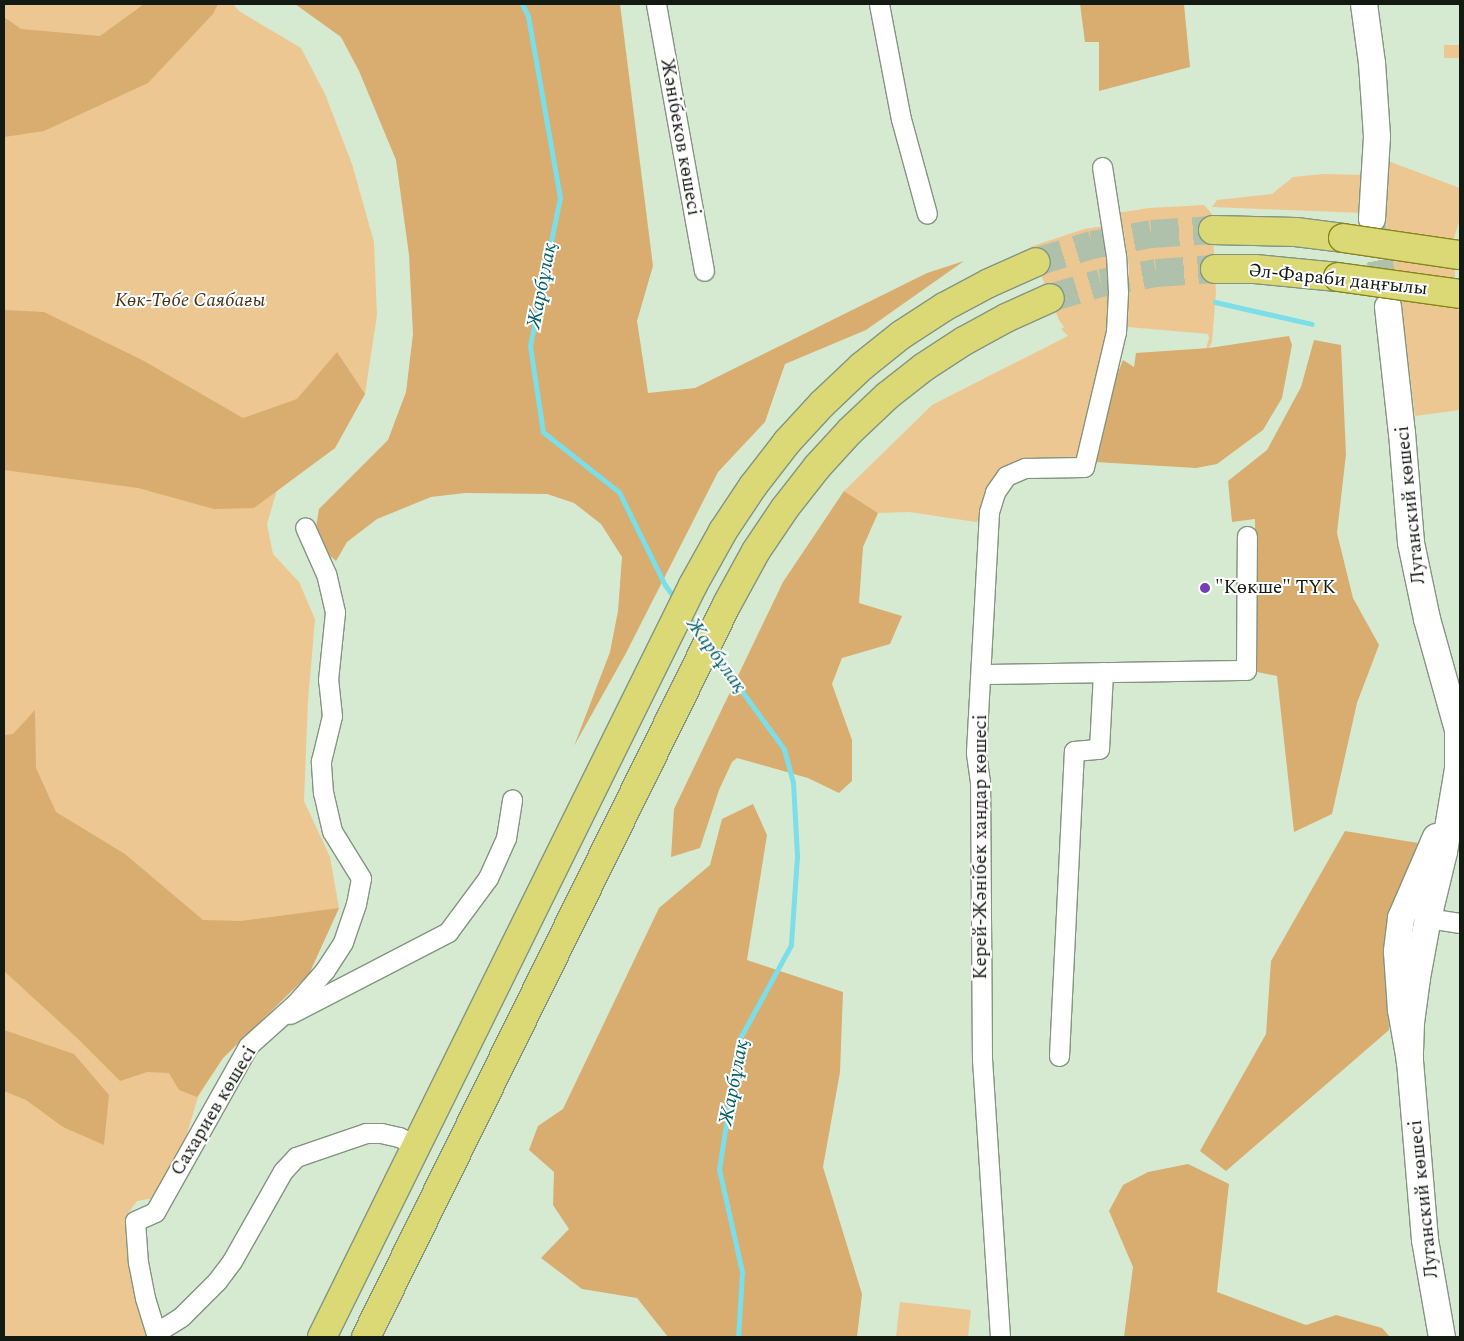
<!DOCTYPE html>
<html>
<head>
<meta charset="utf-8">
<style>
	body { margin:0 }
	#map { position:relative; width:1464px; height:1341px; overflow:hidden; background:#d6ead2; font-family:Spectral,serif }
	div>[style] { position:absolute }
	.green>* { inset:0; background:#edc791; transform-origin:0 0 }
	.forest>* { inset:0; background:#d8ad6f }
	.stream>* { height:5px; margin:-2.5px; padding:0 2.5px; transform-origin:2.5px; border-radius:2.5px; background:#7bdee9 }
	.secondary-tunnel>* { height:26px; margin-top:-13px; transform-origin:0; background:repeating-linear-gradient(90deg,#afc0ab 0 26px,transparent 0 39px) }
	.primary-tunnel>* { height:28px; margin-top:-14px; transform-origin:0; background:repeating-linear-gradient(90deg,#afc0ab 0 28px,transparent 0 42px) }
	.roads { filter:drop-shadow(1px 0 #83957f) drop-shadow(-1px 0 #83957f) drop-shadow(0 1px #83957f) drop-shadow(0 -1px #83957f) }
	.street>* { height:19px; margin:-9.5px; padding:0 9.5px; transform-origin:9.5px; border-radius:9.5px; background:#fff }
	.secondary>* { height:26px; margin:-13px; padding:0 13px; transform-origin:13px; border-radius:13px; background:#fff }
	.primary>* { height:28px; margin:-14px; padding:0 14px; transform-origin:14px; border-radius:14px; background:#dbd976 }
	.bridges { filter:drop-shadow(1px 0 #858518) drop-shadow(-1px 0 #858518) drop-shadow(0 1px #858518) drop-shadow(0 -1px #858518) }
	.primary-bridge>* { height:28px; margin:-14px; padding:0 14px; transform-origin:14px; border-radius:14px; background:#dbd976 }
	.dots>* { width:14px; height:14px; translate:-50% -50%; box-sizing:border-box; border:2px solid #fff; border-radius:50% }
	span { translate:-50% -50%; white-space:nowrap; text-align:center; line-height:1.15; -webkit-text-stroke:4px #fff; paint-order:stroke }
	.street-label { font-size:19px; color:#131a11 }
	.park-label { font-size:19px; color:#473418; font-style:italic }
	.poi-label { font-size:19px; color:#131a11 }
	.left { translate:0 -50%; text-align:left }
	.water-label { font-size:20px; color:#015e66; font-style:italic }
	.frame { position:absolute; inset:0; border:5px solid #131a11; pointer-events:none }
</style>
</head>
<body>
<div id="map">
	<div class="green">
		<i style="clip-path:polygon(4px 4px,233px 4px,239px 11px,301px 48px,325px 94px,352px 164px,374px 242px,377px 315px,365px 394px,335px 448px,277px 490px,267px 524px,273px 554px,299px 582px,315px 619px,308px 701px,304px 801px,330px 857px,339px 908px,309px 974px,223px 1058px,198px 1097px,177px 1167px,154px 1198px,137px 1201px,128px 1213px,126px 1239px,129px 1270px,149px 1337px,4px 1337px)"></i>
		<i style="left:1460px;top:45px;width:13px;height:16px;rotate:90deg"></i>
		<i style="clip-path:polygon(1388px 161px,1460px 188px,1460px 219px,1453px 241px,1457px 307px,1460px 315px,1460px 410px,1415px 416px,1400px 298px,1387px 231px,1385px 212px)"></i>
		<i style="clip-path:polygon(1324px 174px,1364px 175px,1362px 213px,1212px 207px,1217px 200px,1272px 194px,1293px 177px)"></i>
		<i style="clip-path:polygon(1204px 205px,1212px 214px,1216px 292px,1212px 342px,1209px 348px,1206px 349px,1209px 338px,1208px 334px,1128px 327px,1129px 267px,1124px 231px,1117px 213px,1149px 208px)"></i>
		<i style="clip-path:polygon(1109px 225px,1114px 310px,1084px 467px,1025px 468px,989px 512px,976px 522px,909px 512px,878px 513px,844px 491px,932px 405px,1068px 336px,1061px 329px,1064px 327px,1059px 320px,1030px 247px,1084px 229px)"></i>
		<i style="clip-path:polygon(900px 1302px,971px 1310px,968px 1337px,896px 1337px)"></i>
	</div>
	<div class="forest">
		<i style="clip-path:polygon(144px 4px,218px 4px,213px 14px,148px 83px,44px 131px,4px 137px,4px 17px,21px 29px,100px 36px)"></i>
		<i style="clip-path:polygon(295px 4px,620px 4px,653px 266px,637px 321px,648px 393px,695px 388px,927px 273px,964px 261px,866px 330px,785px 364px,765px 422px,718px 472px,625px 655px,574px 746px,610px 652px,618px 611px,622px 557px,601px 524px,574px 503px,547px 494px,465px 493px,431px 497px,377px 519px,347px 542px,336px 561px,321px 548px,315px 533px,319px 509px,388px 440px,406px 392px,413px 334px,409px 255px,396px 160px,359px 71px,341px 37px)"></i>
		<i style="clip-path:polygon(1080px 4px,1184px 4px,1190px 67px,1099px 91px,1099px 42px,1085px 42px)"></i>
		<i style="clip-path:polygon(4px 310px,44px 312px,144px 361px,243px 418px,297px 399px,337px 352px,365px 394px,335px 448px,254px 508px,214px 509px,138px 488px,4px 470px)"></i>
		<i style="clip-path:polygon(1289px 336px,1292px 345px,1282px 398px,1263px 430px,1217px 464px,1196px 468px,1095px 462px,1109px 394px,1123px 360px,1134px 367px,1136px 353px,1209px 348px)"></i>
		<i style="clip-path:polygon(1314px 340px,1341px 345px,1346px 454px,1337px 533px,1353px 598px,1379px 645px,1357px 703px,1332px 814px,1294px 832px,1277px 676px,1257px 672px,1255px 519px,1232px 522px,1228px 481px,1267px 450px,1301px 387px)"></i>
		<i style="clip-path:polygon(844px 491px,878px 513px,863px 547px,859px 603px,902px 616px,890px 644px,842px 658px,832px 684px,852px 740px,852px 781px,839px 793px,808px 778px,737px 758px,732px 762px,719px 790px,700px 848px,671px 857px,674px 809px,783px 582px)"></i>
		<i style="clip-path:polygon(35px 710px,36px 768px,56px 812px,125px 854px,203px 920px,241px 921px,339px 908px,309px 974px,223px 1058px,197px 1097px,179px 1090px,169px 1073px,147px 1072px,120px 1081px,76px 1037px,4px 971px,4px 735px,13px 734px)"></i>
		<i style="clip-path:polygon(753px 804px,767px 835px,747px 960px,843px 992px,840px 1072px,823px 1167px,862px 1294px,857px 1337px,668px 1337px,637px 1298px,582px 1289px,541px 1258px,569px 1229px,553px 1205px,554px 1172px,529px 1150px,538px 1126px,563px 1109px,659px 908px,710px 865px,722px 819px)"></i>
		<i style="clip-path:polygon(1345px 831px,1418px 843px,1387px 923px,1389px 1030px,1226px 1171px,1200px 1151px,1266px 1034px,1271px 961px)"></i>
		<i style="clip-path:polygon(4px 1030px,74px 1054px,109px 1095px,104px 1145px,63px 1127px,26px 1100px,4px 1091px)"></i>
		<i style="clip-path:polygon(1188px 1164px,1229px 1184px,1217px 1292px,1306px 1325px,1336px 1315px,1382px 1328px,1390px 1337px,1124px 1337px,1133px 1267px,1109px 1211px,1123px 1185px,1148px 1172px)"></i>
	</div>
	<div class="stream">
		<i style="left:522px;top:4px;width:13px;rotate:63deg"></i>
		<i style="left:528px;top:16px;width:184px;rotate:80deg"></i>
		<i style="left:560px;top:197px;width:152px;rotate:101.4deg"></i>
		<i style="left:530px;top:346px;width:87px;rotate:81.4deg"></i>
		<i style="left:543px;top:432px;width:97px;rotate:38.3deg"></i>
		<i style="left:619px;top:492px;width:104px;rotate:63.7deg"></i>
		<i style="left:665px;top:585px;width:17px;rotate:54deg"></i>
		<i style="left:1215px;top:302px;width:99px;rotate:12.8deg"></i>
		<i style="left:688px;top:616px;width:24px;rotate:55deg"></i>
		<i style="left:714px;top:653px;width:119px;rotate:53.9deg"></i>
		<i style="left:784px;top:749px;width:34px;rotate:75deg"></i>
		<i style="left:793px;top:782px;width:74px;rotate:86.9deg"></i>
		<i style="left:797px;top:856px;width:89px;rotate:93.9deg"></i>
		<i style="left:791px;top:945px;width:108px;rotate:118.7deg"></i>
		<i style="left:739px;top:1040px;width:131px;rotate:98.8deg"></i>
		<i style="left:719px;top:1169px;width:106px;rotate:77.4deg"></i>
		<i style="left:742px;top:1272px;width:65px;rotate:93.5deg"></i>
	</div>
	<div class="secondary-tunnel">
		<i style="left:1372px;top:222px;width:84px;rotate:79deg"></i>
	</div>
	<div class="primary-tunnel">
		<i style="left:1036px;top:262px;width:59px;rotate:-16.9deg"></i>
		<i style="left:1092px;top:245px;width:60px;rotate:-10.6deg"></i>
		<i style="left:1151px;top:234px;width:62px;rotate:-3.7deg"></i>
		<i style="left:1050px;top:298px;width:53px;rotate:-16.4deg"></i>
		<i style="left:1101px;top:283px;width:56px;rotate:-10.3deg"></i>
		<i style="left:1156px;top:273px;width:59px;rotate:-3.9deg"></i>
	</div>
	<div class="roads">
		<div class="street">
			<i style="left:656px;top:4px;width:271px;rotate:79.8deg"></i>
			<i style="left:879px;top:4px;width:117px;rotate:79.2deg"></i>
			<i style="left:901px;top:119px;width:98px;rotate:74.7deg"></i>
			<i style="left:981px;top:674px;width:265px;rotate:-0.9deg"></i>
			<i style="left:1246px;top:670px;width:134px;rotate:-89.6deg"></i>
			<i style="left:1428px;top:918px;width:32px;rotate:9deg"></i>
			<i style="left:290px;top:1014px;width:178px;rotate:-27.4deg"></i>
			<i style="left:448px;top:932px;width:67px;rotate:-53.5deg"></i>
			<i style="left:488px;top:878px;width:44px;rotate:-65.8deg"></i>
			<i style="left:506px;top:838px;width:39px;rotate:-81deg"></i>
			<i style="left:1059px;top:1056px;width:305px;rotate:-87.2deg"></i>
			<i style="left:1074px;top:751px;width:25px;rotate:-5deg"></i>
			<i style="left:1099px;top:749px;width:77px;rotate:-87deg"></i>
			<i style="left:157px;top:1332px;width:28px;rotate:-32deg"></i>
			<i style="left:181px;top:1317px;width:51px;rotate:-45deg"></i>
			<i style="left:217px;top:1281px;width:25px;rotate:-53deg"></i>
			<i style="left:232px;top:1261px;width:103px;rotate:-60.5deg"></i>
			<i style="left:283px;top:1171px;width:19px;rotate:-47deg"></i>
			<i style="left:296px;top:1157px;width:74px;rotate:-18.9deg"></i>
			<i style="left:366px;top:1133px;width:15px"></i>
			<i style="left:381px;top:1133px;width:18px;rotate:13deg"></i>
			<i style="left:399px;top:1137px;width:20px;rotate:27deg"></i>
			<i style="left:157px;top:1337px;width:41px;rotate:-107.1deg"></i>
			<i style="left:145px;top:1298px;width:36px;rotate:-101deg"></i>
			<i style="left:138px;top:1263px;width:42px;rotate:-94.1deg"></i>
			<i style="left:135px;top:1221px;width:22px;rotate:-24deg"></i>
			<i style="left:155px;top:1212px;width:190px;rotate:-60.7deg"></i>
			<i style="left:248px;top:1046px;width:64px;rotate:-41.9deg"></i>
			<i style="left:296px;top:1003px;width:44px;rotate:-48.7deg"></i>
			<i style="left:325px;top:970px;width:33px;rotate:-57deg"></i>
			<i style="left:343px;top:942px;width:40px;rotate:-71.1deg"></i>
			<i style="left:356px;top:904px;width:26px;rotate:-79deg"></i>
			<i style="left:361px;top:878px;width:55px;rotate:-121.7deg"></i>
			<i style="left:332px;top:831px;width:39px;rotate:-103deg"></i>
			<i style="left:323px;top:793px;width:32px;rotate:-94deg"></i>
			<i style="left:321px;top:761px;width:46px;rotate:-76.3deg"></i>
			<i style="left:332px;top:716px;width:36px;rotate:-96deg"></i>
			<i style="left:328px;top:680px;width:68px;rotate:-84.1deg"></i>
			<i style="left:335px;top:612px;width:39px;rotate:-103deg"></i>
			<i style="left:326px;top:574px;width:51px;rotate:-114.1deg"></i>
			<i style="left:1000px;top:1337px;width:278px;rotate:-93.7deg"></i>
			<i style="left:982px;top:1060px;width:278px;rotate:-90.4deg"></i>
			<i style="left:980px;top:782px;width:30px;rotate:-98deg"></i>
			<i style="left:976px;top:752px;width:240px;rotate:-86.9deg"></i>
			<i style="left:989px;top:512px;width:21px;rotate:-73deg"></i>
			<i style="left:995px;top:492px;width:19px;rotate:-55deg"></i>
			<i style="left:1006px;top:476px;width:21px;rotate:-23deg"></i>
			<i style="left:1025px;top:468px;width:59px;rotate:-1deg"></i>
			<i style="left:1084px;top:467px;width:139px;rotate:-76.7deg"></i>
			<i style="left:1116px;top:332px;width:40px;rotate:-87.1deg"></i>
			<i style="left:1118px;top:292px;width:36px;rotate:-93deg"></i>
			<i style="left:1116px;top:256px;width:90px;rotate:-98.9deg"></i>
		</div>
		<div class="secondary">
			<i style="left:1364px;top:4px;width:60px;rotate:82.3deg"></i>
			<i style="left:1372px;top:63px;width:74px;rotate:86.1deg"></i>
			<i style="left:1377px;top:137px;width:82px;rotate:93.5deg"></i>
			<i style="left:1388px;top:307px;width:127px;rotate:83.7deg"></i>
			<i style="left:1402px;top:433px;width:110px;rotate:85.3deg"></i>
			<i style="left:1411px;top:543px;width:78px;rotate:78.1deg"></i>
			<i style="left:1427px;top:619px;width:115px;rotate:74.4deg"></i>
			<i style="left:1458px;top:730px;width:39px;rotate:90deg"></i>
			<i style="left:1458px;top:769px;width:84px;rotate:99.6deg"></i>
			<i style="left:1444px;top:852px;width:68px;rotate:103.6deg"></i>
			<i style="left:1428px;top:918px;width:61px;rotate:100.4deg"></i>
			<i style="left:1417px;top:978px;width:45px;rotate:97.6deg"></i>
			<i style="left:1411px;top:1023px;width:38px;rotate:92deg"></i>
			<i style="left:1436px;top:837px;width:88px;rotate:113.4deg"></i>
			<i style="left:1401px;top:918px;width:34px;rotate:97deg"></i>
			<i style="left:1397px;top:952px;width:58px;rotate:86.1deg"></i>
			<i style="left:1401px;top:1010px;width:52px;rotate:80deg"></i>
			<i style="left:1410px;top:1061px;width:180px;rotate:85.2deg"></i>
			<i style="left:1425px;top:1240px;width:98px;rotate:80.1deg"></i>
		</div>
		<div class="primary">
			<i style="left:1213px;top:230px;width:83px;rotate:1.4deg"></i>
			<i style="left:1296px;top:232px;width:47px;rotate:7.3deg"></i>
			<i style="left:1215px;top:269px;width:40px"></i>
			<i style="left:1255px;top:269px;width:83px;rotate:5.5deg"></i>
			<i style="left:322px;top:1337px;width:839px;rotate:-63.74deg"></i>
			<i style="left:693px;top:585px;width:62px;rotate:-60.9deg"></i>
			<i style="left:723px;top:531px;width:54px;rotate:-56.3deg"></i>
			<i style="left:753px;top:486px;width:56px;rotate:-52.3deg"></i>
			<i style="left:787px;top:442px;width:52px;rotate:-47.4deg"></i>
			<i style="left:822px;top:404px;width:54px;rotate:-43.5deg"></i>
			<i style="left:861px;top:367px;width:51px;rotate:-38.7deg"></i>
			<i style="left:901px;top:335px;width:51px;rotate:-33.1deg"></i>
			<i style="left:944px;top:307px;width:51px;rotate:-28.1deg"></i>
			<i style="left:989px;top:283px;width:51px;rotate:-24.1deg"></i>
			<i style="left:366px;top:1337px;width:817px;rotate:-63.78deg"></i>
			<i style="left:727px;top:604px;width:60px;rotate:-61.3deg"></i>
			<i style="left:756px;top:551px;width:52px;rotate:-56deg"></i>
			<i style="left:785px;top:508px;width:52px;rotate:-52deg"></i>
			<i style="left:817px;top:467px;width:49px;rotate:-47.5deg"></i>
			<i style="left:850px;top:431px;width:51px;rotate:-43.4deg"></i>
			<i style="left:887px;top:396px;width:47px;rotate:-38.1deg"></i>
			<i style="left:924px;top:367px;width:48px;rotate:-33deg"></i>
			<i style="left:964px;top:341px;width:48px;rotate:-28.7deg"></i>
			<i style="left:1006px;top:318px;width:48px;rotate:-24.4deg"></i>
		</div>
	</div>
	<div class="bridges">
		<div class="primary-bridge">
			<i style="left:1343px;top:238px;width:118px;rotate:8.3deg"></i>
			<i style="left:1338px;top:277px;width:123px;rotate:7.9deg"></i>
		</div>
	</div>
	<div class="dots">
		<i style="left:1205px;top:588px;background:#743eb4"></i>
	</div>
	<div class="street-label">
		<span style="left:680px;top:137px;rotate:80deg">Жәнібеков көшесі</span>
		<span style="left:1338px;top:280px;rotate:6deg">Әл-Фараби даңғылы</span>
		<span style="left:1411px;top:505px;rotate:-96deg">Луганский көшесі</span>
		<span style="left:981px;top:847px;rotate:-90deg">Керей-Жәнібек хандар көшесі</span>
		<span style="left:214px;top:1111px;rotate:-59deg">Сахариев көшесі</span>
		<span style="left:1424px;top:1199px;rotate:-96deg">Луганский көшесі</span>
	</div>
	<div class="park-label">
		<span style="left:190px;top:301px">Көк-Төбе Саябағы</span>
	</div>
	<div class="poi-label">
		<span class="left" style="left:1215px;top:588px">"Көкше" ТҮК</span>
	</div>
	<div class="water-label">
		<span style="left:542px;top:286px;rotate:-79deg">Жарбұлақ</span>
		<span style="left:716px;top:655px;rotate:54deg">Жарбұлақ</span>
		<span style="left:734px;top:1083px;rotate:-79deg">Жарбұлақ</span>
	</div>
	<div class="frame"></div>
</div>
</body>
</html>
